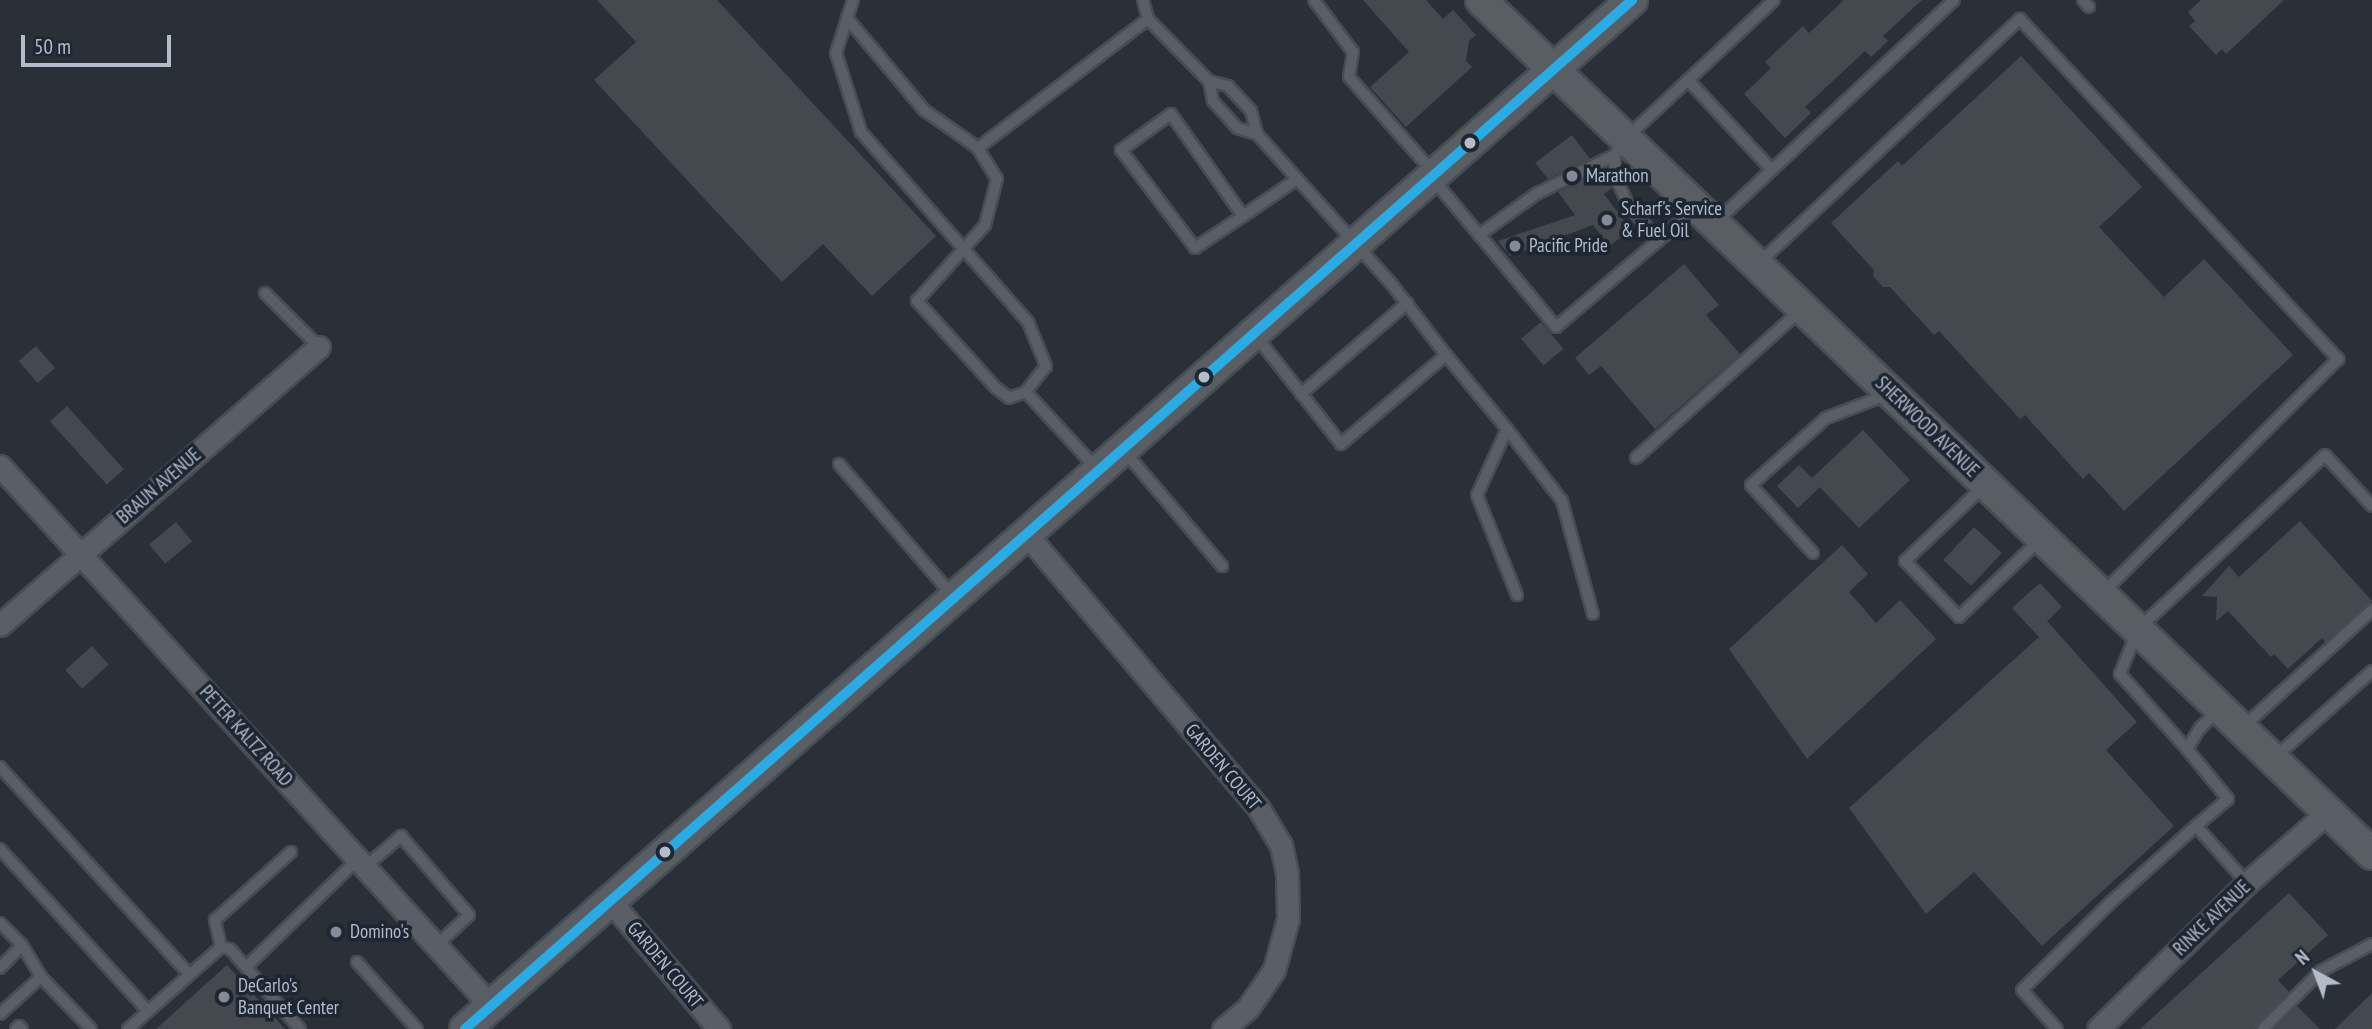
<!DOCTYPE html>
<html>
<head>
<meta charset="utf-8">
<style>
	body { margin:0 }
	#map { position:relative; width:2372px; height:1029px; overflow:hidden; background:#2a3038; font-family:"PT Sans Narrow",sans-serif }
	div>[style] { position:absolute }
	.building>* { inset:0; background:#444950; transform-origin:0 0 }
	.roads { filter:drop-shadow(2px 0 #484c53) drop-shadow(-2px 0 #484c53) drop-shadow(0 2px #484c53) drop-shadow(0 -2px #484c53) }
	.lane>* { height:10px; margin:-5px; padding:0 5px; transform-origin:5px; border-radius:5px; background:#5a5e66 }
	.street>* { height:21px; margin:-10.5px; padding:0 10.5px; transform-origin:10.5px; border-radius:10.5px; background:#5a5e66 }
	.secondary>* { height:30px; margin:-15px; padding:0 15px; transform-origin:15px; border-radius:15px; background:#595d64 }
	.bus-1>* { height:10px; margin:-5px; padding:0 5px; transform-origin:5px; border-radius:5px; background:#2baae3 }
	.dots>* { width:19px; height:19px; translate:-50% -50%; box-sizing:border-box; border:4px solid #1d2633; border-radius:50% }
	span { translate:-50% -50%; white-space:nowrap; text-align:center; line-height:1.15; -webkit-text-stroke:7px #1d2633; paint-order:stroke }
	.poi-label { font-size:19px; color:#b4bcc9 }
	.left { translate:0 -50%; text-align:left }
	.street-label { font-size:19px; color:#b4bcc9 }
	.north { position:absolute; left:2281px; top:938px; width:70px; height:70px; -webkit-text-stroke:5px #1d2633; paint-order:stroke; rotate:319deg; font-size:19px; font-weight:700; line-height:28px; text-align:center; color:#b4bcc9 }
	.north::after { content:''; display:block; margin:auto; width:24px; height:32px; background:#b4bcc9; clip-path:polygon(50% 0,100% 100%,50% 72%,0 100%) }
	.scale { position:absolute; left:21px; top:35px; width:150px; height:32px; box-sizing:border-box; border:4px solid #b4bcc9; border-top:0; padding-left:9px; font-size:21px; line-height:24px; white-space:nowrap; color:#b4bcc9; -webkit-text-stroke:5px #1d2633; paint-order:stroke }
</style>
</head>
<body>
<div id="map">
	<div class="building">
		<i style="clip-path:polygon(597px 0,717px 0,936px 236px,872px 296px,823px 244px,782px 282px,594px 80px,636px 42px)"></i>
		<i style="clip-path:polygon(1363px 0,1426px 0,1443px 19px,1453px 10px,1476px 35px,1469px 41px,1466px 61px,1472px 67px,1406px 127px,1370px 87px,1409px 52px)"></i>
		<i style="clip-path:polygon(1844px 0,1922px 0,1883px 36px,1888px 41px,1871px 57px,1865px 51px,1805px 107px,1811px 113px,1785px 138px,1744px 94px,1771px 68px,1765px 62px,1803px 26px,1809px 33px)"></i>
		<i style="clip-path:polygon(2201px 0,2284px 0,2226px 54px,2222px 49px,2216px 55px,2189px 26px,2195px 21px,2188px 12px)"></i>
		<i style="clip-path:polygon(2021px 56px,2142px 187px,2099px 227px,2164px 297px,2204px 259px,2293px 355px,2124px 511px,2089px 473px,2083px 479px,2025px 415px,2020px 419px,1939px 331px,1934px 335px,1890px 287px,1883px 287px,1873px 276px,1874px 270px,1831px 223px,1898px 161px,1902px 166px)"></i>
		<i style="clip-path:polygon(1572px 135px,1590px 159px,1548px 179px,1535px 163px)"></i>
		<i style="clip-path:polygon(1600px 171px,1612px 188px,1604px 194px,1631px 230px,1609px 246px,1593px 225px,1510px 256px,1498px 241px,1575px 215px,1558px 192px)"></i>
		<i style="clip-path:polygon(1684px 264px,1719px 305px,1706px 315px,1740px 354px,1655px 429px,1601px 366px,1589px 375px,1575px 358px)"></i>
		<i style="left:1541px;top:322px;width:35px;height:26px;rotate:50deg"></i>
		<i style="left:36px;top:346px;width:29px;height:23px;rotate:49deg"></i>
		<i style="left:67px;top:406px;width:85px;height:23px;rotate:48deg"></i>
		<i style="clip-path:polygon(1863px 430px,1910px 480px,1859px 528px,1814px 481px,1820px 487px,1798px 508px,1777px 486px,1799px 465px,1812px 478px)"></i>
		<i style="clip-path:polygon(2300px 521px,2372px 601px,2325px 642px,2322px 638px,2288px 669px,2274px 654px,2271px 657px,2228px 611px,2216px 621px,2217px 597px,2202px 596px,2229px 566px,2239px 577px)"></i>
		<i style="left:176px;top:522px;width:25px;height:35px;rotate:50deg"></i>
		<i style="left:1974px;top:527px;width:38px;height:45px;rotate:43deg"></i>
		<i style="clip-path:polygon(1842px 545px,1868px 574px,1849px 592px,1876px 623px,1900px 600px,1936px 639px,1807px 759px,1729px 649px)"></i>
		<i style="clip-path:polygon(2040px 583px,2062px 607px,2047px 621px,2137px 722px,2106px 750px,2174px 826px,2042px 946px,1974px 872px,1926px 914px,1849px 808px,2039px 637px,2012px 608px)"></i>
		<i style="left:92px;top:646px;width:25px;height:36px;rotate:48deg"></i>
		<i style="clip-path:polygon(2289px 893px,2328px 935px,2278px 980px,2289px 992px,2255px 1029px,2140px 1029px)"></i>
		<i style="clip-path:polygon(227px 965px,285px 1029px,156px 1029px)"></i>
		<i style="clip-path:polygon(2372px 993px,2372px 1029px,2335px 1029px)"></i>
		<i style="clip-path:polygon(2297px 1006px,2320px 1029px,2274px 1029px)"></i>
	</div>
	<div class="roads">
		<div class="lane">
			<i style="left:853px;top:0;width:56px;rotate:107.8deg"></i>
			<i style="left:836px;top:53px;width:83px;rotate:72.4deg"></i>
			<i style="left:861px;top:132px;width:253px;rotate:48.7deg"></i>
			<i style="left:1028px;top:322px;width:48px;rotate:67.8deg"></i>
			<i style="left:1046px;top:366px;width:33px;rotate:128deg"></i>
			<i style="left:1143px;top:0;width:20px;rotate:75deg"></i>
			<i style="left:1314px;top:0;width:65px;rotate:53.1deg"></i>
			<i style="left:1353px;top:52px;width:25px;rotate:99deg"></i>
			<i style="left:1349px;top:77px;width:127px;rotate:48.5deg"></i>
			<i style="left:2083px;top:0;width:9px;rotate:49deg"></i>
			<i style="left:847px;top:18px;width:120px;rotate:50.1deg"></i>
			<i style="left:924px;top:110px;width:66px;rotate:35.1deg"></i>
			<i style="left:1688px;top:80px;width:123px;rotate:47deg"></i>
			<i style="left:1209px;top:81px;width:20px;rotate:79deg"></i>
			<i style="left:1213px;top:101px;width:36px;rotate:48deg"></i>
			<i style="left:1237px;top:128px;width:21px;rotate:17deg"></i>
			<i style="left:1432px;top:178px;width:194px;rotate:50.2deg"></i>
			<i style="left:1556px;top:327px;width:185px;rotate:-40.2deg"></i>
			<i style="left:1243px;top:216px;width:125px;rotate:-125.2deg"></i>
			<i style="left:1171px;top:114px;width:62px;rotate:144.2deg"></i>
			<i style="left:1121px;top:150px;width:123px;rotate:52.9deg"></i>
			<i style="left:1195px;top:248px;width:58px;rotate:-33.7deg"></i>
			<i style="left:1243px;top:216px;width:65px;rotate:-34.4deg"></i>
			<i style="left:1717px;top:221px;width:324px;rotate:-43deg"></i>
			<i style="left:1479px;top:235px;width:70px;rotate:-35.7deg"></i>
			<i style="left:1536px;top:194px;width:88px;rotate:-26.3deg"></i>
			<i style="left:1658px;top:241px;width:48px;rotate:-129deg"></i>
			<i style="left:1628px;top:204px;width:31px;rotate:-115deg"></i>
			<i style="left:1615px;top:176px;width:21px;rotate:-90deg"></i>
			<i style="left:1615px;top:155px;width:20px;rotate:-57deg"></i>
			<i style="left:1626px;top:138px;width:202px;rotate:-43deg"></i>
			<i style="left:1760px;top:262px;width:356px;rotate:-43.1deg"></i>
			<i style="left:2020px;top:19px;width:466px;rotate:46.9deg"></i>
			<i style="left:2338px;top:359px;width:332px;rotate:135.2deg"></i>
			<i style="left:265px;top:293px;width:76px;rotate:45deg"></i>
			<i style="left:1446px;top:355px;width:96px;rotate:50.5deg"></i>
			<i style="left:1507px;top:429px;width:72px;rotate:114.4deg"></i>
			<i style="left:1477px;top:495px;width:108px;rotate:68.2deg"></i>
			<i style="left:1301px;top:394px;width:140px;rotate:-40.6deg"></i>
			<i style="left:1507px;top:429px;width:91px;rotate:52.6deg"></i>
			<i style="left:1562px;top:501px;width:117px;rotate:74.7deg"></i>
			<i style="left:1125px;top:452px;width:150px;rotate:49.6deg"></i>
			<i style="left:1636px;top:458px;width:222px;rotate:-41.9deg"></i>
			<i style="left:839px;top:464px;width:174px;rotate:49.2deg"></i>
			<i style="left:1098px;top:470px;width:106px;rotate:-132.7deg"></i>
			<i style="left:1026px;top:392px;width:18px;rotate:161deg"></i>
			<i style="left:1009px;top:398px;width:16px;rotate:-142deg"></i>
			<i style="left:996px;top:388px;width:118px;rotate:-132.2deg"></i>
			<i style="left:917px;top:301px;width:102px;rotate:-48.2deg"></i>
			<i style="left:985px;top:225px;width:48px;rotate:-75.4deg"></i>
			<i style="left:997px;top:179px;width:36px;rotate:-122deg"></i>
			<i style="left:978px;top:148px;width:213px;rotate:-37.2deg"></i>
			<i style="left:1148px;top:19px;width:87px;rotate:45.5deg"></i>
			<i style="left:1209px;top:81px;width:20px;rotate:15deg"></i>
			<i style="left:1228px;top:86px;width:34px;rotate:47deg"></i>
			<i style="left:1251px;top:111px;width:24px;rotate:75deg"></i>
			<i style="left:1257px;top:134px;width:199px;rotate:48.1deg"></i>
			<i style="left:1390px;top:282px;width:92px;rotate:52.5deg"></i>
			<i style="left:1446px;top:355px;width:138px;rotate:139.7deg"></i>
			<i style="left:1341px;top:444px;width:137px;rotate:-128.2deg"></i>
			<i style="left:1984px;top:486px;width:109px;rotate:136.5deg"></i>
			<i style="left:1905px;top:561px;width:78px;rotate:46deg"></i>
			<i style="left:1959px;top:617px;width:115px;rotate:-43.6deg"></i>
			<i style="left:1813px;top:553px;width:92px;rotate:-132.4deg"></i>
			<i style="left:1751px;top:485px;width:101px;rotate:-41.8deg"></i>
			<i style="left:1826px;top:418px;width:67px;rotate:-20.9deg"></i>
			<i style="left:2242px;top:728px;width:176px;rotate:-42.2deg"></i>
			<i style="left:2187px;top:749px;width:101px;rotate:-131.8deg"></i>
			<i style="left:2120px;top:674px;width:48px;rotate:-68.2deg"></i>
			<i style="left:2138px;top:629px;width:255px;rotate:-42.9deg"></i>
			<i style="left:2325px;top:455px;width:69px;rotate:47.3deg"></i>
			<i style="left:2274px;top:758px;width:131px;rotate:-41.6deg"></i>
			<i style="left:0;top:767px;width:280px;rotate:47.6deg"></i>
			<i style="left:2196px;top:826px;width:42px;rotate:-40.2deg"></i>
			<i style="left:2228px;top:799px;width:65px;rotate:-129.4deg"></i>
			<i style="left:2187px;top:749px;width:26px;rotate:-58deg"></i>
			<i style="left:2201px;top:727px;width:25px;rotate:-43deg"></i>
			<i style="left:0;top:849px;width:219px;rotate:47.6deg"></i>
			<i style="left:365px;top:867px;width:48px;rotate:-40.7deg"></i>
			<i style="left:401px;top:836px;width:104px;rotate:49.3deg"></i>
			<i style="left:469px;top:915px;width:45px;rotate:136.8deg"></i>
			<i style="left:0;top:923px;width:31px;rotate:45deg"></i>
			<i style="left:22px;top:945px;width:37px;rotate:59deg"></i>
			<i style="left:41px;top:977px;width:72px;rotate:46.1deg"></i>
			<i style="left:221px;top:947px;width:28px;rotate:-103deg"></i>
			<i style="left:215px;top:920px;width:102px;rotate:-41.8deg"></i>
			<i style="left:357px;top:962px;width:90px;rotate:48.2deg"></i>
			<i style="left:247px;top:966px;width:154px;rotate:-43.9deg"></i>
			<i style="left:0;top:968px;width:32px;rotate:-46deg"></i>
			<i style="left:0;top:1014px;width:55px;rotate:-42.1deg"></i>
			<i style="left:16px;top:1029px;width:4px;rotate:-45deg"></i>
			<i style="left:19px;top:1026px;width:4px;rotate:45deg"></i>
			<i style="left:128px;top:1029px;width:124px;rotate:-41.4deg"></i>
			<i style="left:221px;top:947px;width:9px;rotate:13deg"></i>
			<i style="left:230px;top:949px;width:106px;rotate:48.8deg"></i>
			<i style="left:2057px;top:1029px;width:52px;rotate:-131.9deg"></i>
			<i style="left:2022px;top:990px;width:125px;rotate:-44.7deg"></i>
			<i style="left:2111px;top:902px;width:114px;rotate:-41.8deg"></i>
			<i style="left:2196px;top:826px;width:76px;rotate:48.2deg"></i>
			<i style="left:2263px;top:1029px;width:82px;rotate:-45deg"></i>
			<i style="left:2321px;top:971px;width:58px;rotate:-27.9deg"></i>
		</div>
		<div class="street">
			<i style="left:0;top:466px;width:730px;rotate:47.72deg"></i>
			<i style="left:1027px;top:535px;width:359px;rotate:49.7deg"></i>
			<i style="left:1259px;top:809px;width:42px;rotate:58.6deg"></i>
			<i style="left:1281px;top:845px;width:30px;rotate:78deg"></i>
			<i style="left:1287px;top:874px;width:45px;rotate:88.7deg"></i>
			<i style="left:1288px;top:919px;width:53px;rotate:105.4deg"></i>
			<i style="left:1274px;top:970px;width:46px;rotate:124.4deg"></i>
			<i style="left:1248px;top:1008px;width:33px;rotate:140deg"></i>
			<i style="left:0;top:625px;width:423px;rotate:-41.1deg"></i>
			<i style="left:611px;top:902px;width:167px;rotate:49.6deg"></i>
			<i style="left:2098px;top:1029px;width:209px;rotate:-44.4deg"></i>
			<i style="left:2247px;top:883px;width:109px;rotate:-41.3deg"></i>
		</div>
		<div class="secondary">
			<i style="left:1481px;top:0;width:1234px;rotate:43.79deg"></i>
			<i style="left:465px;top:1029px;width:1556px;rotate:-41.4deg"></i>
		</div>
	</div>
	<div class="bus-1">
		<i style="left:465px;top:1029px;width:1556px;rotate:-41.4deg"></i>
	</div>
	<div class="dots">
		<i style="left:1470px;top:143px;background:#b4bcc9"></i>
		<i style="left:1572px;top:176px;background:#848b96"></i>
		<i style="left:1607px;top:220px;background:#848b96"></i>
		<i style="left:1515px;top:246px;background:#848b96"></i>
		<i style="left:1204px;top:377px;background:#b4bcc9"></i>
		<i style="left:665px;top:852px;background:#b4bcc9"></i>
		<i style="left:336px;top:932px;background:#848b96"></i>
		<i style="left:224px;top:997px;background:#848b96"></i>
	</div>
	<div class="poi-label">
		<span class="left" style="left:1586px;top:176px">Marathon</span>
		<span class="left" style="left:1621px;top:220px">Scharf's Service<br>&amp; Fuel Oil</span>
		<span class="left" style="left:1529px;top:246px">Pacific Pride</span>
		<span class="left" style="left:350px;top:932px">Domino's</span>
		<span class="left" style="left:238px;top:997px">DeCarlo's<br>Banquet Center</span>
	</div>
	<div class="street-label">
		<span style="left:1927px;top:427px;rotate:44deg">SHERWOOD AVENUE</span>
		<span style="left:159px;top:486px;rotate:-41deg">BRAUN AVENUE</span>
		<span style="left:246px;top:736px;rotate:48deg">PETER KALTZ ROAD</span>
		<span style="left:1223px;top:767px;rotate:50deg">GARDEN COURT</span>
		<span style="left:2212px;top:918px;rotate:-44deg">RINKE AVENUE</span>
		<span style="left:665px;top:965px;rotate:50deg">GARDEN COURT</span>
	</div>
	<div class="north">N</div>
	<div class="scale">50 m</div>
</div>
</body>
</html>
